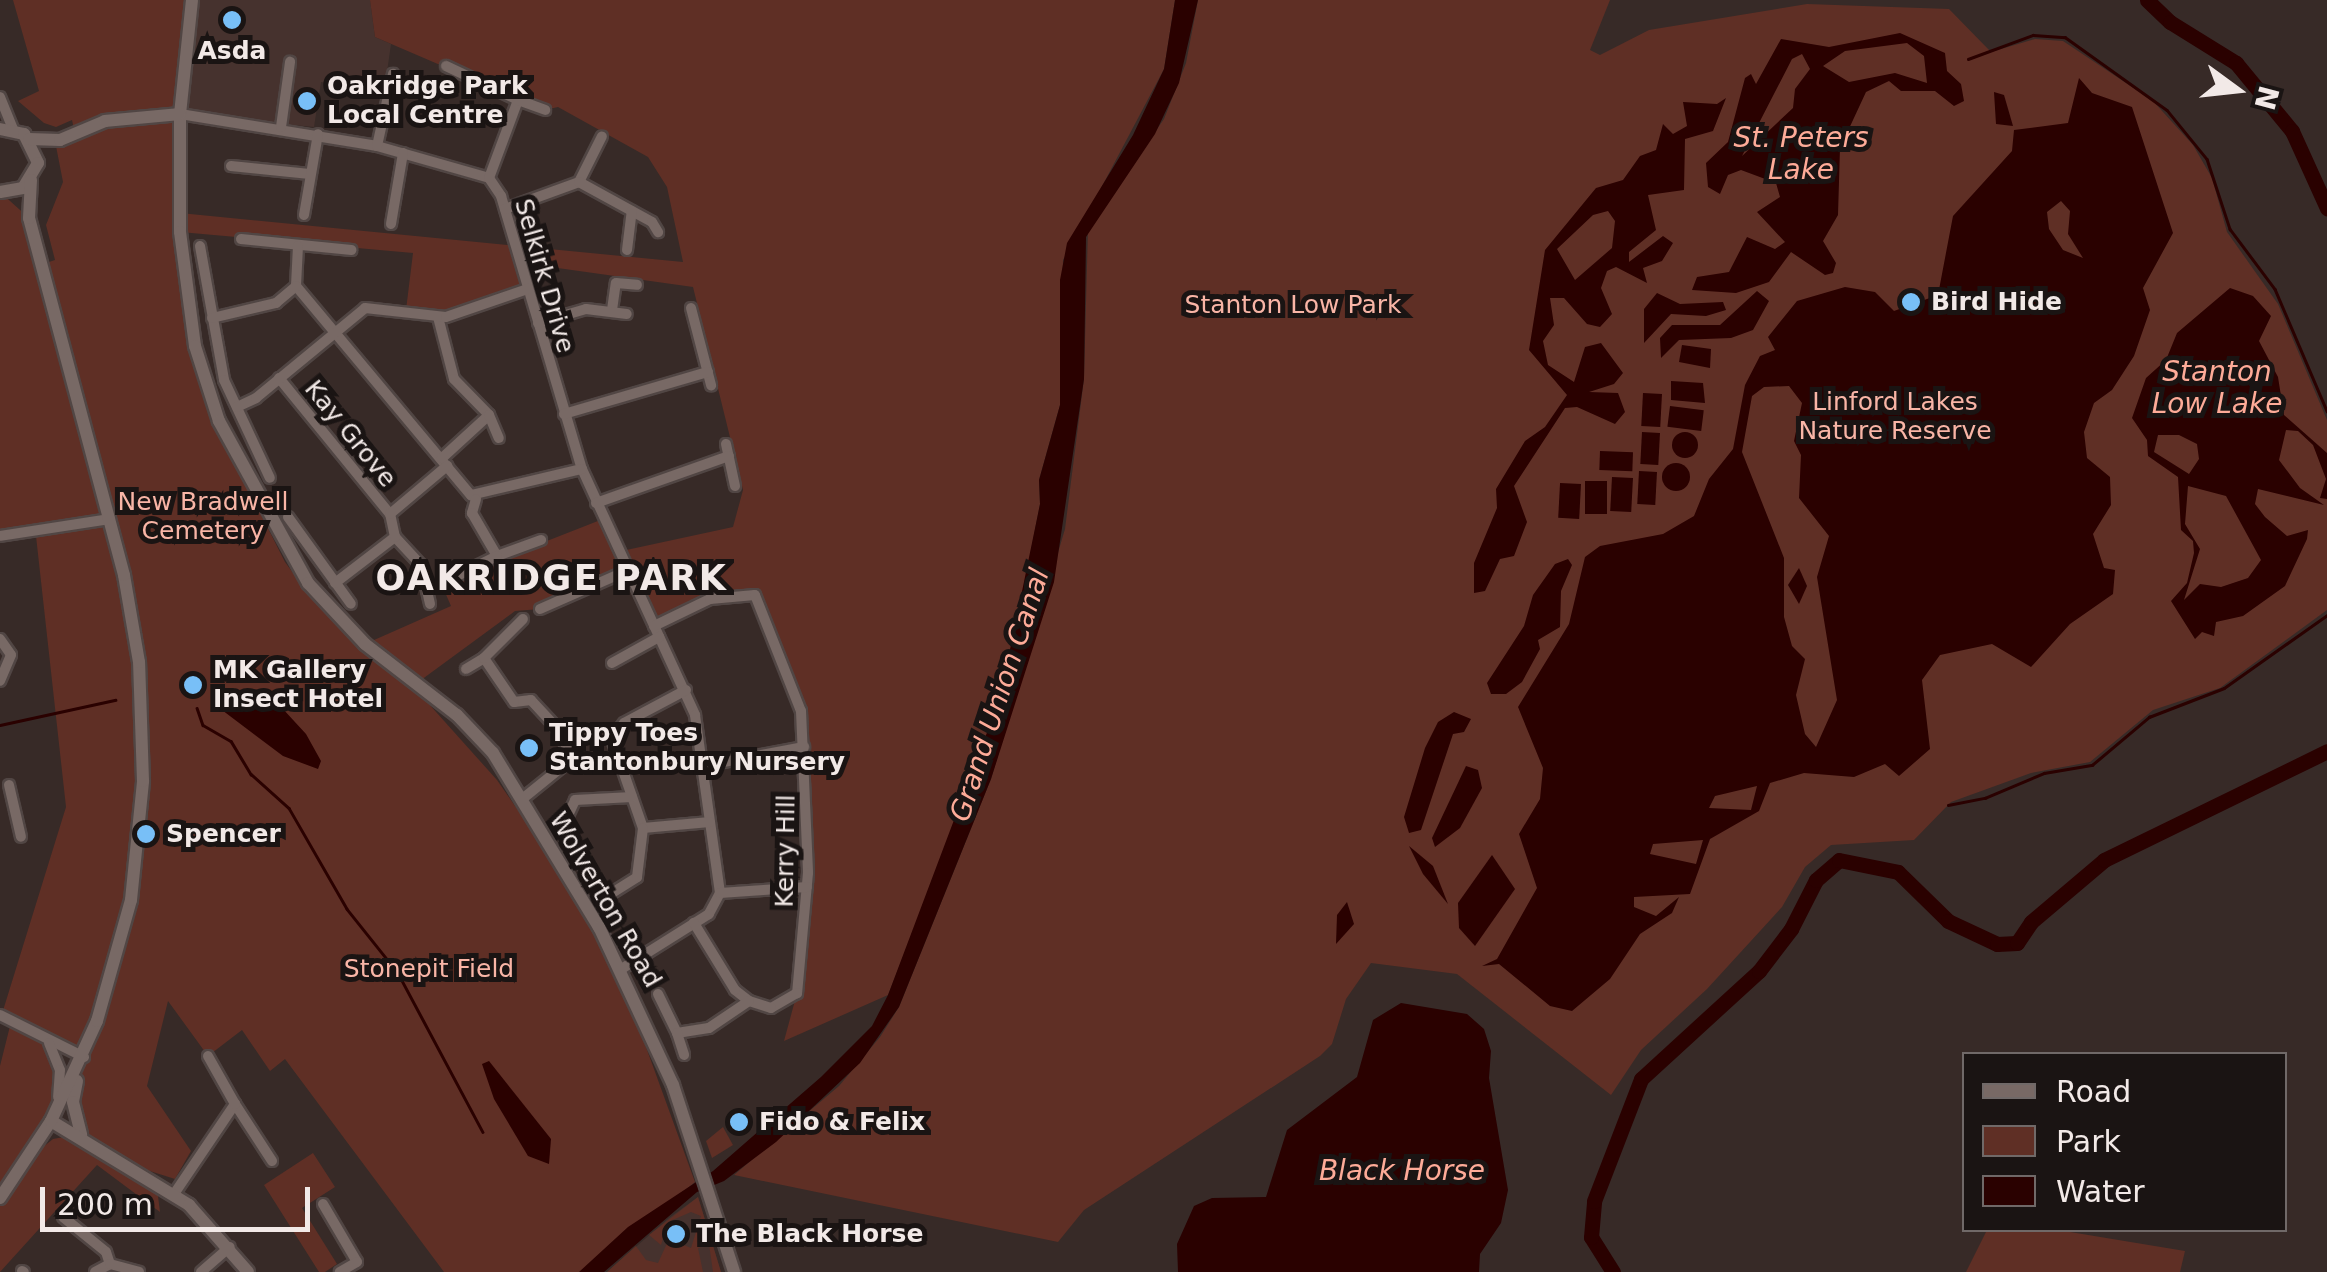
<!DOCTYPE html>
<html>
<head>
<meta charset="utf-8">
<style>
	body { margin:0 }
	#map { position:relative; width:2327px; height:1272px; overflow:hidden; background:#372a27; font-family:"DejaVu Sans",sans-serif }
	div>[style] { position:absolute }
	.built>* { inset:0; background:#46322e }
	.green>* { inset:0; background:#5f2f25 }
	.water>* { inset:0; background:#2a0100; transform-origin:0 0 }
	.round { border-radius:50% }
	.stream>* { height:2.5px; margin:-1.25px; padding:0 1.25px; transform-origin:1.25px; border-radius:1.25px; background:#2a0100 }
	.river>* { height:15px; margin:-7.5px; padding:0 7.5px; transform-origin:7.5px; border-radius:7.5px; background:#2a0100 }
	.roads { filter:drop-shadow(2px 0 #514644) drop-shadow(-2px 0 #514644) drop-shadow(0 2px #514644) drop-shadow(0 -2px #514644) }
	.minor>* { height:10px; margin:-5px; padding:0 5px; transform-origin:5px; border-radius:5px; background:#786965 }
	.tertiary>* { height:12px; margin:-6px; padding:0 6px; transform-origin:6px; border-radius:6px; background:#786965 }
	.dots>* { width:28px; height:28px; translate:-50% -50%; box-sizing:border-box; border:5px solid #1a1413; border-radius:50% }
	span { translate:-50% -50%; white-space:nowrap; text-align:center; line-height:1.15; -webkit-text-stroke:10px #1a1413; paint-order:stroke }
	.poi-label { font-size:25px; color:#f2e9e7; font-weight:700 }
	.left { translate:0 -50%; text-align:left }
	.street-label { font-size:25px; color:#f2e9e7 }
	.park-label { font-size:25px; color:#f9b5a6 }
	.water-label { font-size:28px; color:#feab98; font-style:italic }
	.district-label { font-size:35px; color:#f2e9e7; font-weight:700; letter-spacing:2.5px }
	.legend { position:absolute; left:1962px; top:1052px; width:325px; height:180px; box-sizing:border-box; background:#1a1413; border:2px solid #706968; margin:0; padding:12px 18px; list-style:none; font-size:30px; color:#f2e9e7 }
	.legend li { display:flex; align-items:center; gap:20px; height:50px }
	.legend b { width:50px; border:2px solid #706968 }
	.north { position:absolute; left:2187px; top:40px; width:100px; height:100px; -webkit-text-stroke:8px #1a1413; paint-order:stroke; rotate:105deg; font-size:28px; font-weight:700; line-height:40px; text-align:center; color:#f2e9e7 }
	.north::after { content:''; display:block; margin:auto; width:35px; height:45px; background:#f2e9e7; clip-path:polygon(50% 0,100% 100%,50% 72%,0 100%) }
	.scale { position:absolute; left:40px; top:1187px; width:270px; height:45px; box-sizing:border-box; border:5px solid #f2e9e7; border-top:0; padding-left:12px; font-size:30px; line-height:35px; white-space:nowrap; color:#f2e9e7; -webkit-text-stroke:8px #1a1413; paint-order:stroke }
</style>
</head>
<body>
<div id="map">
	<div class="built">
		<i style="clip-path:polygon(191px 0,370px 0,375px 37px,391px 44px,384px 93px,321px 82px,314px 127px,180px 114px)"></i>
		<i style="clip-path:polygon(698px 1197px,721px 1272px,607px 1272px,669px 1218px)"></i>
	</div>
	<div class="green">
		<i style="clip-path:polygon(evenodd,13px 0,192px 0,180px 213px,683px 262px,667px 187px,648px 157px,558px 107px,545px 110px,375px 37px,370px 0,1175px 0,1164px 69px,1063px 260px,1060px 405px,1039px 480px,1040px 504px,1014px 637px,982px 756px,888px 995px,784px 1041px,797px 993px,808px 873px,801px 711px,755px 595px,711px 599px,654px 626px,626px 572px,540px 609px,515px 611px,417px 683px,365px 644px,451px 606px,444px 590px,455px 577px,603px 519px,617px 552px,733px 527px,743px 490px,693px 287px,522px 263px,528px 289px,446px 317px,406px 310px,413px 253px,180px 232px,206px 406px,285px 562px,312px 599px,428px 703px,497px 780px,599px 927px,646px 1047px,695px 1182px,584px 1272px,444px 1272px,285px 1059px,270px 1071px,242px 1030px,208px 1056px,168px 1001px,147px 1086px,191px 1151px,175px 1179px,134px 1166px,157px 1188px,160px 1212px,97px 1165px,0 1272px,0 1066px,10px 1026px,1px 1017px,66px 807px,36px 536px,0 536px,0 192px,29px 218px,43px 264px,55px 260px,46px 225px,63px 182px,55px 141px,75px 134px,72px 120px,56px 127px,44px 123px,18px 101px,39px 91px,13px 0,51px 1044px,84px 1058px,73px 1102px,80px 1134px,53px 1139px,28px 1159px,61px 1085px,51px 1044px)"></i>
		<i style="clip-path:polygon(1198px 0,1610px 0,1590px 50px,1600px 55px,1649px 30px,1807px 4px,1949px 9px,1991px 52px,2035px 39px,2063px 41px,2153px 101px,2193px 145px,2212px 178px,2227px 232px,2278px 304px,2327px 420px,2327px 610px,2220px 688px,2153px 710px,2090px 762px,2031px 773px,1951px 802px,1914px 840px,1831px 845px,1805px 867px,1782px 907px,1707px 989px,1641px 1050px,1611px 1095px,1457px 974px,1371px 963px,1346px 999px,1332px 1044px,1320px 1056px,1084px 1210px,1058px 1242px,734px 1175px,839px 1086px,880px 1037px,899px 1007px,991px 779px,1065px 529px,1084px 379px,1088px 228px,1164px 119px,1186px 63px)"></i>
		<i style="clip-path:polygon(723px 1127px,733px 1145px,712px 1158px,706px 1141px)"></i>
		<i style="clip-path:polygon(313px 1153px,335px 1187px,302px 1208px,337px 1264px,325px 1272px,319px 1272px,264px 1185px)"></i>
		<i style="clip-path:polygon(698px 1197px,721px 1272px,713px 1272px,709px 1244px,698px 1248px,703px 1272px,607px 1272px,636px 1246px,646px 1260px,658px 1263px,669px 1239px,691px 1248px,701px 1216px,691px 1212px,668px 1222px,661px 1245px,649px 1235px)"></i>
		<i style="clip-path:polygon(1987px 1230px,2058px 1230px,2185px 1251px,2180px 1272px,1966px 1272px)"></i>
	</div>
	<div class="water">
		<i style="clip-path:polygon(1175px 0,1198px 0,1179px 83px,1155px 134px,1086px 237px,1084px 379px,1054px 582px,991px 779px,899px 1007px,860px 1063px,776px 1142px,724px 1181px,697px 1192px,604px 1272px,579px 1272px,628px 1227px,713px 1171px,821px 1077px,872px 1026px,888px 995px,1000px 698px,1040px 504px,1039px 480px,1060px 405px,1060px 280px,1067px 243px,1133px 135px,1164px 69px)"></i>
		<i style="clip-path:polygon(evenodd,1900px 33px,1945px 53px,1947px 71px,1961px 84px,1964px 101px,1954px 106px,1935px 91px,1901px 91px,1889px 81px,1866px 92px,1840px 148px,1838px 215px,1823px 241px,1836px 263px,1833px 273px,1825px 275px,1791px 252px,1769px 282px,1736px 293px,1692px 290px,1697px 277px,1729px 272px,1747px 237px,1775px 249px,1785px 242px,1757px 212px,1780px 197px,1776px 183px,1741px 170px,1728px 175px,1720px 194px,1708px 187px,1706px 163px,1728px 142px,1745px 78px,1751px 74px,1756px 84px,1781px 39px,1829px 47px,1900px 33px,1907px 43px,1924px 56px,1927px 83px,1895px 73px,1849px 82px,1823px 66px,1845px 51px,1907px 43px,1900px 33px,1802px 54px,1810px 69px,1795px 89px,1793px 108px,1742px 156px,1792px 59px,1802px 54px)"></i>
		<i style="clip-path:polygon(evenodd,2079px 78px,2092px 93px,2132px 107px,2173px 233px,2143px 288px,2150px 310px,2134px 356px,2112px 390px,2094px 403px,2084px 432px,2087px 458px,2110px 477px,2111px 505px,2093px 534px,2104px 568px,2115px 570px,2113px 594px,2070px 624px,2031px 667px,1992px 644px,1940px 655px,1922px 680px,1930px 749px,1899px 776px,1885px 764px,1854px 777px,1804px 773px,1770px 783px,1759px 811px,1710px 839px,1690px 894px,1634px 897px,1634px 907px,1656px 916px,1679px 897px,1672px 913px,1640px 934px,1610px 979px,1572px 1011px,1550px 1006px,1499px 964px,1482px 966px,1497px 959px,1537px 888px,1519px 834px,1540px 799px,1543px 768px,1518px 707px,1569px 624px,1585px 557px,1600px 546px,1663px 534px,1694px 516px,1709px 479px,1733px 449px,1745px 385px,1760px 356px,1775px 350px,1768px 337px,1797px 301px,1845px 287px,1875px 292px,1894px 311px,1938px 295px,1953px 216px,2012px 151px,2014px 130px,2068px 123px,2079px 78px,2061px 201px,2070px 211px,2068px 234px,2083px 258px,2063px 250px,2049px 229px,2047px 212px,2061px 201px,2079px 78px,1789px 386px,1802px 403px,1794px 441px,1801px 455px,1799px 498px,1829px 536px,1817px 577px,1837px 700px,1816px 747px,1805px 734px,1796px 695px,1805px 659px,1792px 646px,1784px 617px,1784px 558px,1742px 452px,1752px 396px,1764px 387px,1789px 386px,2079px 78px,1757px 786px,1751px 810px,1709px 808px,1715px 796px,1757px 786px,2079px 78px,1703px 840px,1696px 864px,1650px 854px,1653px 844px,1703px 840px)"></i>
		<i style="clip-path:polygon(1994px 92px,2004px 95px,2013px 126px,1996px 124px)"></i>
		<i style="clip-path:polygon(evenodd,1726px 98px,1713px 131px,1685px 139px,1684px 190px,1648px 195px,1656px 230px,1629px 252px,1629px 262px,1663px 236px,1673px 243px,1662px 261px,1643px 268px,1647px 283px,1616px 267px,1607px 271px,1601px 288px,1612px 314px,1600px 327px,1587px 324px,1564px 298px,1550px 298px,1554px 325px,1543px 341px,1548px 365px,1574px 382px,1585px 347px,1601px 343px,1623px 373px,1614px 384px,1589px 392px,1618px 393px,1625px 412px,1615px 424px,1577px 407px,1565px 408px,1514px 486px,1527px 522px,1514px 556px,1500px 559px,1485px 591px,1474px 593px,1474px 563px,1497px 508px,1496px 489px,1525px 441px,1545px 427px,1567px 395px,1529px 350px,1545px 250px,1596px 188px,1623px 180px,1640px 156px,1656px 150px,1663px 124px,1673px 134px,1687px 126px,1683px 102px,1717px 104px,1726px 98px,1608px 211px,1615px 221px,1612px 248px,1575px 280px,1557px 249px,1593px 215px,1608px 211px)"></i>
		<i style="clip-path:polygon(evenodd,2230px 288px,2253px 296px,2271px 316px,2259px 341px,2278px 377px,2284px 415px,2327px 453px,2327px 499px,2320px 498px,2326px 479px,2313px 445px,2298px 431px,2286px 430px,2279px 460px,2300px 488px,2324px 505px,2258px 489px,2255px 504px,2265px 517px,2287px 536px,2308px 530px,2307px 539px,2285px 586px,2243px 616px,2216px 622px,2214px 636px,2202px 632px,2195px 639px,2171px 601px,2187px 583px,2194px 553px,2193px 541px,2181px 530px,2178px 477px,2148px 456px,2147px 440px,2132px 418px,2146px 378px,2166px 360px,2177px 333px,2230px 288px,2158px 435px,2179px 435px,2197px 444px,2199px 459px,2189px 474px,2154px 452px,2158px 435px,2230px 288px,2188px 486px,2226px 496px,2261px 560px,2248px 578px,2221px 587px,2200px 584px,2184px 600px,2200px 549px,2185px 524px,2188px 486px)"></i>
		<i style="clip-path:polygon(1757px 291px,1769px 301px,1753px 330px,1731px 338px,1679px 340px,1661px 358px,1660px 338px,1672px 325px,1720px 325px)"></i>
		<i style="clip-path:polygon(1657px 293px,1680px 304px,1723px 302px,1726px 310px,1706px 316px,1671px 314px,1644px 343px,1644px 309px)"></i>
		<i style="clip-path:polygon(1682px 345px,1711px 349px,1710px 368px,1679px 362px)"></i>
		<i style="clip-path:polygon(1671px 381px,1703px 383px,1705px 403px,1671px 400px)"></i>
		<i style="left:1643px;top:393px;width:19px;height:33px;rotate:3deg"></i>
		<i style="left:1670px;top:406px;width:34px;height:21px;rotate:7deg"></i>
		<i class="round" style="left:1672px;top:432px;width:26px;height:26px"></i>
		<i style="left:1642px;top:432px;width:18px;height:32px;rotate:3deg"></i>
		<i style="left:1600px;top:451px;width:33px;height:19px;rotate:2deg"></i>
		<i class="round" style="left:1662px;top:463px;width:28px;height:28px"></i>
		<i style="left:1639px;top:471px;width:18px;height:33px;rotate:3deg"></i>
		<i style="left:1612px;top:477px;width:21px;height:34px;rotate:3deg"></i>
		<i style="left:1585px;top:481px;width:22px;height:33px"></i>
		<i style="left:1581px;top:484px;width:35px;height:21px;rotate:93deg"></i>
		<i style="clip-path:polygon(1568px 559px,1572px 565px,1561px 591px,1560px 627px,1538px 640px,1540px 649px,1522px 682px,1506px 694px,1491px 694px,1487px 683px,1524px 626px,1533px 595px,1555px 564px)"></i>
		<i style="clip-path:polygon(1799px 568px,1807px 586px,1799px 604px,1788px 585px)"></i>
		<i style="clip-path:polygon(271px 696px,306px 734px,321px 761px,318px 769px,283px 756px,218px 707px,226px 700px,258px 704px)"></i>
		<i style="clip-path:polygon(1454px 712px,1471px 719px,1464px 732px,1453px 734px,1421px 830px,1409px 833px,1404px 817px,1425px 748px,1438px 722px)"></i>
		<i style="clip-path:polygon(1466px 766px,1478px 770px,1482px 788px,1460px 828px,1435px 847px,1432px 838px)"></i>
		<i style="clip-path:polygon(1409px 846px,1433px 866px,1448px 904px,1423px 874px)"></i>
		<i style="clip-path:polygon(1492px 855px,1515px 889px,1475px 946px,1459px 928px,1458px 903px)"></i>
		<i style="clip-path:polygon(1347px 902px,1354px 924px,1336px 944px,1337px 915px)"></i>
		<i style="clip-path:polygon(1401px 1003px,1467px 1014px,1484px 1029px,1491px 1051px,1489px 1078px,1508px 1190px,1501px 1223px,1480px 1254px,1479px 1272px,1178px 1272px,1177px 1244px,1194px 1206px,1212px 1198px,1266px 1197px,1287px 1130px,1357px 1077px,1373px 1020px)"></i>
		<i style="clip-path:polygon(489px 1061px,551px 1139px,549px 1164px,528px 1156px,494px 1099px,482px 1064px)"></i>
	</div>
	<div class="stream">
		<i style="left:1968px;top:59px;width:69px;rotate:-20.3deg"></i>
		<i style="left:2033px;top:35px;width:32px;rotate:4deg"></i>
		<i style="left:2065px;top:37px;width:125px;rotate:35.6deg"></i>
		<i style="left:2167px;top:110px;width:63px;rotate:50.8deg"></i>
		<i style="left:2207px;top:159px;width:74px;rotate:71.8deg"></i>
		<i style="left:2230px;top:229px;width:75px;rotate:53.1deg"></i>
		<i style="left:2275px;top:289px;width:133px;rotate:66.9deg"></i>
		<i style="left:197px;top:708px;width:18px;rotate:71deg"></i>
		<i style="left:203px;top:725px;width:32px;rotate:30deg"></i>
		<i style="left:231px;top:741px;width:39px;rotate:59deg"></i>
		<i style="left:251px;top:774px;width:51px;rotate:41.8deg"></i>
		<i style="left:289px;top:808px;width:116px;rotate:60.1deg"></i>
		<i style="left:347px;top:909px;width:82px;rotate:51.4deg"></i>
		<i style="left:398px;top:973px;width:180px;rotate:61.9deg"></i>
		<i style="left:0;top:725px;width:118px;rotate:-12.3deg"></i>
		<i style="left:1948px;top:805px;width:38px;rotate:-11deg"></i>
		<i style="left:1985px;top:798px;width:64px;rotate:-23deg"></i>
		<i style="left:2044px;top:773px;width:49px;rotate:-9.5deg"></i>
		<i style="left:2092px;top:765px;width:75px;rotate:-40.1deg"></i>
		<i style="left:2149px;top:717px;width:80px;rotate:-21.1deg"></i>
		<i style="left:2224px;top:688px;width:126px;rotate:-35.3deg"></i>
	</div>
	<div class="river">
		<i style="left:2147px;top:0;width:32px;rotate:44deg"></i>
		<i style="left:2170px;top:22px;width:78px;rotate:31.8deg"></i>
		<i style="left:2236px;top:63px;width:88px;rotate:50.5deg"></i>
		<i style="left:2292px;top:131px;width:85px;rotate:65.6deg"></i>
		<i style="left:1613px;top:1272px;width:41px;rotate:-122.2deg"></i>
		<i style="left:1591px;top:1237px;width:36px;rotate:-85deg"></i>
		<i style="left:1594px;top:1201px;width:131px;rotate:-68.9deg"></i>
		<i style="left:1641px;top:1079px;width:160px;rotate:-42.5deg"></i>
		<i style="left:1759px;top:971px;width:53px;rotate:-52.7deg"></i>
		<i style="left:1791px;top:929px;width:55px;rotate:-63deg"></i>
		<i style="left:1816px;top:880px;width:30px;rotate:-41deg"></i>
		<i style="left:1839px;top:860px;width:60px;rotate:11.5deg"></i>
		<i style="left:1898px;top:872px;width:70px;rotate:44.4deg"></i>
		<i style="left:1948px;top:921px;width:54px;rotate:25.1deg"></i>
		<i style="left:1997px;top:944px;width:20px;rotate:-3deg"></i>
		<i style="left:2017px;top:943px;width:25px;rotate:-56deg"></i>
		<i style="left:2031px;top:922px;width:96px;rotate:-40.3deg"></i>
		<i style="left:2104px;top:860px;width:248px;rotate:-26deg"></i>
	</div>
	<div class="roads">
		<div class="minor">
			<i style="left:446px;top:66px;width:80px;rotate:25.3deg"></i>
			<i style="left:0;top:97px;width:35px;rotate:68deg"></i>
			<i style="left:180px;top:114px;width:200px;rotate:9.2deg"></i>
			<i style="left:377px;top:146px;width:116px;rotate:15.9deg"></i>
			<i style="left:489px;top:178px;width:22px;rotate:56deg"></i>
			<i style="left:501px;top:196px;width:285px;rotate:73.5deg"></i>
			<i style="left:582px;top:469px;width:271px;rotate:65.3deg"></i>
			<i style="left:695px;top:715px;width:180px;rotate:82deg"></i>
			<i style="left:720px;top:893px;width:24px;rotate:118deg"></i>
			<i style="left:709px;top:914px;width:102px;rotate:147.9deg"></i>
			<i style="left:281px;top:127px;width:66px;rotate:-82.1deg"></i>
			<i style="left:377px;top:146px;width:74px;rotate:-77.5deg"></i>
			<i style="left:231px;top:166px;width:79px;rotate:5.8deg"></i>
			<i style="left:489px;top:178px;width:83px;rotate:-69.6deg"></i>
			<i style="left:518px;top:100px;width:29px;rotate:20deg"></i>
			<i style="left:579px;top:182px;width:51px;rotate:-63.4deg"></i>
			<i style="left:505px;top:209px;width:79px;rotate:-20deg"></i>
			<i style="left:579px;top:182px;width:83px;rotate:28.7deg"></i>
			<i style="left:652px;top:222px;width:12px;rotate:59deg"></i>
			<i style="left:304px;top:215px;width:82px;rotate:-80.2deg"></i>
			<i style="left:391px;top:224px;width:72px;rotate:-80.4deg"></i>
			<i style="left:241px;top:239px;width:111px;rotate:5.7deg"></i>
			<i style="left:200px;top:246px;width:136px;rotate:79.8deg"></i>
			<i style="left:224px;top:380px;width:108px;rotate:64.9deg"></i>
			<i style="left:298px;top:246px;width:40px;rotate:92.9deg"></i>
			<i style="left:296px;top:286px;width:273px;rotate:50.1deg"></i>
			<i style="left:471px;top:495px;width:114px;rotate:-13.2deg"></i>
			<i style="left:627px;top:250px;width:39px;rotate:-83deg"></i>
			<i style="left:691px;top:308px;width:80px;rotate:75.4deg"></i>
			<i style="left:612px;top:310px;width:27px;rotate:-82deg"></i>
			<i style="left:616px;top:283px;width:21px;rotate:5deg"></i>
			<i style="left:438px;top:317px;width:64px;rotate:75.5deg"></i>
			<i style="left:454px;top:379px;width:50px;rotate:45.8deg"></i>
			<i style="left:489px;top:415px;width:64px;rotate:137.5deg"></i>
			<i style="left:212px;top:318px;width:66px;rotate:-13.2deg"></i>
			<i style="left:276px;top:303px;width:26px;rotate:-40deg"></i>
			<i style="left:538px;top:323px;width:50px;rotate:-16.3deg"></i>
			<i style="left:586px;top:309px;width:41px;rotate:7deg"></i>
			<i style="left:279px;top:378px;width:176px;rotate:50.8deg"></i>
			<i style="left:237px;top:407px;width:21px;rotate:-25deg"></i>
			<i style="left:256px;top:398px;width:141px;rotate:-39.5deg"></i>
			<i style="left:365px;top:308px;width:81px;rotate:6.3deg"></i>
			<i style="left:446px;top:317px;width:87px;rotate:-18.9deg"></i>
			<i style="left:564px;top:414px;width:150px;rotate:-16.3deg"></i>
			<i style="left:489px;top:415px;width:25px;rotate:67deg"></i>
			<i style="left:726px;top:444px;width:43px;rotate:77.9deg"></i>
			<i style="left:476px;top:499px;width:15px;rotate:106deg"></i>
			<i style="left:472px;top:513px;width:50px;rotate:59.8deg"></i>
			<i style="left:497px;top:556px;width:47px;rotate:-20deg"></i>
			<i style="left:596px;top:503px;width:141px;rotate:-19.5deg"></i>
			<i style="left:288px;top:517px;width:107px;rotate:54.1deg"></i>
			<i style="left:0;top:536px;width:111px;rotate:-8.8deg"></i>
			<i style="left:395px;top:537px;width:38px;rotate:47deg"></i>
			<i style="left:421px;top:565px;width:40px;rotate:77deg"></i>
			<i style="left:455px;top:577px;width:47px;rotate:-26.6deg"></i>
			<i style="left:335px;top:583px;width:76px;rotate:-37.5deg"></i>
			<i style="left:395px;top:537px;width:24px;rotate:-102deg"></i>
			<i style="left:390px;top:514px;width:75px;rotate:-40.1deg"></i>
			<i style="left:540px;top:609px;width:94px;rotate:-23.8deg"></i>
			<i style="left:654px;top:626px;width:62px;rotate:-25.7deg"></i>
			<i style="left:710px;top:599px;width:45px;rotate:-5.1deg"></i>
			<i style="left:755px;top:595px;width:125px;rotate:68.4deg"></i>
			<i style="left:801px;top:711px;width:162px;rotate:87.5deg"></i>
			<i style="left:808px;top:873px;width:121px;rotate:95.2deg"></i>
			<i style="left:797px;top:993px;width:30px;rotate:150deg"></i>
			<i style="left:771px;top:1008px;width:23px;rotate:-162deg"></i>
			<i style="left:749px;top:1001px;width:18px;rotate:-142deg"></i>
			<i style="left:735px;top:990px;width:79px;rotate:-121.5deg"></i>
			<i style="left:0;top:639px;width:19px;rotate:55deg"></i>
			<i style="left:11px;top:655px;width:28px;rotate:113deg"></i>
			<i style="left:612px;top:663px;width:54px;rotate:-29deg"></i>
			<i style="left:466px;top:669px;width:21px;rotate:-31deg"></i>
			<i style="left:686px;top:690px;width:70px;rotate:152deg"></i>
			<i style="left:624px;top:723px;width:20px;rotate:127deg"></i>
			<i style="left:612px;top:739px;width:94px;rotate:70.8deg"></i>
			<i style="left:643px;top:828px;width:67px;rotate:-5.1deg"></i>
			<i style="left:703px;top:766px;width:103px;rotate:-10.7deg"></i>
			<i style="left:9px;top:785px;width:53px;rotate:77deg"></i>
			<i style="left:521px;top:800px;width:67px;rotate:-38.9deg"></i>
			<i style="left:573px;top:758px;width:35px;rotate:-119deg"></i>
			<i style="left:556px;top:727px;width:37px;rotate:-133deg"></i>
			<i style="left:531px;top:700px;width:17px;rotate:173deg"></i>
			<i style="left:514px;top:702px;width:53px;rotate:-124.3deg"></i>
			<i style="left:484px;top:658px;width:55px;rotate:-45deg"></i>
			<i style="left:720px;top:893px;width:87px;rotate:-3.9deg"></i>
			<i style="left:604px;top:898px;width:39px;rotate:-32deg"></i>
			<i style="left:637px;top:877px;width:49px;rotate:-83deg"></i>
			<i style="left:614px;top:915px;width:93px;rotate:-122.3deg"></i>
			<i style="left:564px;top:836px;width:12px;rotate:-90deg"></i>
			<i style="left:564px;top:824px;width:26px;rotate:-65deg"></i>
			<i style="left:575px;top:800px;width:57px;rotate:-3deg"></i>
			<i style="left:658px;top:994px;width:43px;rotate:64deg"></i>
			<i style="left:677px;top:1033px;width:32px;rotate:-9deg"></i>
			<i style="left:709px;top:1028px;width:48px;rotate:-34deg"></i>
			<i style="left:0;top:1015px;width:94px;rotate:26.6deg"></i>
			<i style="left:677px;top:1033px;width:23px;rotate:72deg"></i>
			<i style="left:49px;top:1043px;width:29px;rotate:68deg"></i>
			<i style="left:60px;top:1070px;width:27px;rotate:94deg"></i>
			<i style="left:235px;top:1104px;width:68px;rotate:57deg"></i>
			<i style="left:174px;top:1194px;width:109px;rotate:-55.9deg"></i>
			<i style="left:235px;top:1104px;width:55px;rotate:-119.4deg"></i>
			<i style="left:323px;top:1204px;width:67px;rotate:59.6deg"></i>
			<i style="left:357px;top:1262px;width:20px;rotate:150deg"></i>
			<i style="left:63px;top:1217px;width:55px;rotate:39.1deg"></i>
			<i style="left:106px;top:1252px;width:13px;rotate:72deg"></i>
			<i style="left:22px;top:1271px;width:2px;rotate:27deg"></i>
			<i style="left:95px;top:1272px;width:17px;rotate:-28deg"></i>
			<i style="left:110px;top:1264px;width:30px;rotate:15deg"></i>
			<i style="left:201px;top:1272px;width:38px;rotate:-41deg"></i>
		</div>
		<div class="tertiary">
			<i style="left:192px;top:0;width:115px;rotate:96deg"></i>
			<i style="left:180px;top:114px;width:118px;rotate:90deg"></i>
			<i style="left:180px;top:232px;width:115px;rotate:82.5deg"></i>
			<i style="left:195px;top:346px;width:79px;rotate:72.3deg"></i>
			<i style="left:219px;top:421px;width:185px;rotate:61.2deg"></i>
			<i style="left:308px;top:583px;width:83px;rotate:46.9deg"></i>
			<i style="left:365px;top:644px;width:116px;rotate:37.7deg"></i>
			<i style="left:457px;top:715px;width:52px;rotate:46.5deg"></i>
			<i style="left:493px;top:753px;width:204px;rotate:58.7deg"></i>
			<i style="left:599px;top:927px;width:174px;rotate:64.9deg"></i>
			<i style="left:673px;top:1085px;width:197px;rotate:71.9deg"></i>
			<i style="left:0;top:129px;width:25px;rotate:12deg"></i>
			<i style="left:24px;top:134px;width:32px;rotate:64deg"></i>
			<i style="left:38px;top:163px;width:29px;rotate:121deg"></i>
			<i style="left:23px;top:188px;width:23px;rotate:170deg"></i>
			<i style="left:29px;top:139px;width:31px;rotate:2deg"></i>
			<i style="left:60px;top:140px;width:49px;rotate:-22.9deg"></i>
			<i style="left:105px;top:121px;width:75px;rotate:-5.3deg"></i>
			<i style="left:77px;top:1081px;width:21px;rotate:101deg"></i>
			<i style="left:73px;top:1102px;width:34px;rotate:76deg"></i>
			<i style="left:51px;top:1121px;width:162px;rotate:31.3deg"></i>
			<i style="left:189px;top:1205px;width:89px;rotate:48.6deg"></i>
			<i style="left:0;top:1198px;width:92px;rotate:-56.5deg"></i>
			<i style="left:51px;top:1121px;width:110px;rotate:-65.3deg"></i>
			<i style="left:97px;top:1021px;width:126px;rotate:-74.3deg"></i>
			<i style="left:131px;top:900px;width:120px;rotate:-84.2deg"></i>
			<i style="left:143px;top:781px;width:119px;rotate:-91.9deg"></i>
			<i style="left:139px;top:662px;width:88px;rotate:-99.8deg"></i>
			<i style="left:124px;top:575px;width:369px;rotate:-104.9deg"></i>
			<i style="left:29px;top:218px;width:38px;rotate:-87deg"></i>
		</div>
	</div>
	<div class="dots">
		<i style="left:232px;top:20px;background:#78bff7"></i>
		<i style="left:307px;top:101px;background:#78bff7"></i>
		<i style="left:1911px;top:302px;background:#78bff7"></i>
		<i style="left:193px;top:685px;background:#78bff7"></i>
		<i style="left:529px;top:748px;background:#78bff7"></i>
		<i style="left:146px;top:834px;background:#78bff7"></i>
		<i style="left:739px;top:1122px;background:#78bff7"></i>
		<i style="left:676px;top:1234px;background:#78bff7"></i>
	</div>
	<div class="poi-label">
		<span style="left:232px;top:51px">Asda</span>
		<span class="left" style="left:327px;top:101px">Oakridge Park<br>Local Centre</span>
		<span class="left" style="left:1931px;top:302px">Bird Hide</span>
		<span class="left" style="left:213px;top:685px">MK Gallery<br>Insect Hotel</span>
		<span class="left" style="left:549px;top:748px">Tippy Toes<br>Stantonbury Nursery</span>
		<span class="left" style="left:166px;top:834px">Spencer</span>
		<span class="left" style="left:759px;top:1122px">Fido &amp; Felix</span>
		<span class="left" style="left:696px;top:1234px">The Black Horse</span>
	</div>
	<div class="street-label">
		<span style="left:544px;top:276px;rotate:74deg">Selkirk Drive</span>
		<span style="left:350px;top:434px;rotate:51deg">Kay Grove</span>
		<span style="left:786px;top:851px;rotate:-89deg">Kerry Hill</span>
		<span style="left:605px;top:900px;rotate:60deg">Wolverton Road</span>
	</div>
	<div class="park-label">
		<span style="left:1293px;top:305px">Stanton Low Park</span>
		<span style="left:1895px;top:417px">Linford Lakes<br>Nature Reserve</span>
		<span style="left:203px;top:517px">New Bradwell<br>Cemetery</span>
		<span style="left:429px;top:969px">Stonepit Field</span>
	</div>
	<div class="water-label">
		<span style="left:1801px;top:154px">St. Peters<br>Lake</span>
		<span style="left:2217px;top:388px">Stanton<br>Low Lake</span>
		<span style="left:1000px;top:695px;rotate:-72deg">Grand Union Canal</span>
		<span style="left:1402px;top:1171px">Black Horse</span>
	</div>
	<div class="district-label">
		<span style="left:552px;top:578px">OAKRIDGE PARK</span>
	</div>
	<ul class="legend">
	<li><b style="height:12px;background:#786965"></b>Road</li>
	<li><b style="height:28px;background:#5f2f25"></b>Park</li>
	<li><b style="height:28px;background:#2a0100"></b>Water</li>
	</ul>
	<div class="north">N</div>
	<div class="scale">200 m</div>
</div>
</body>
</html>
